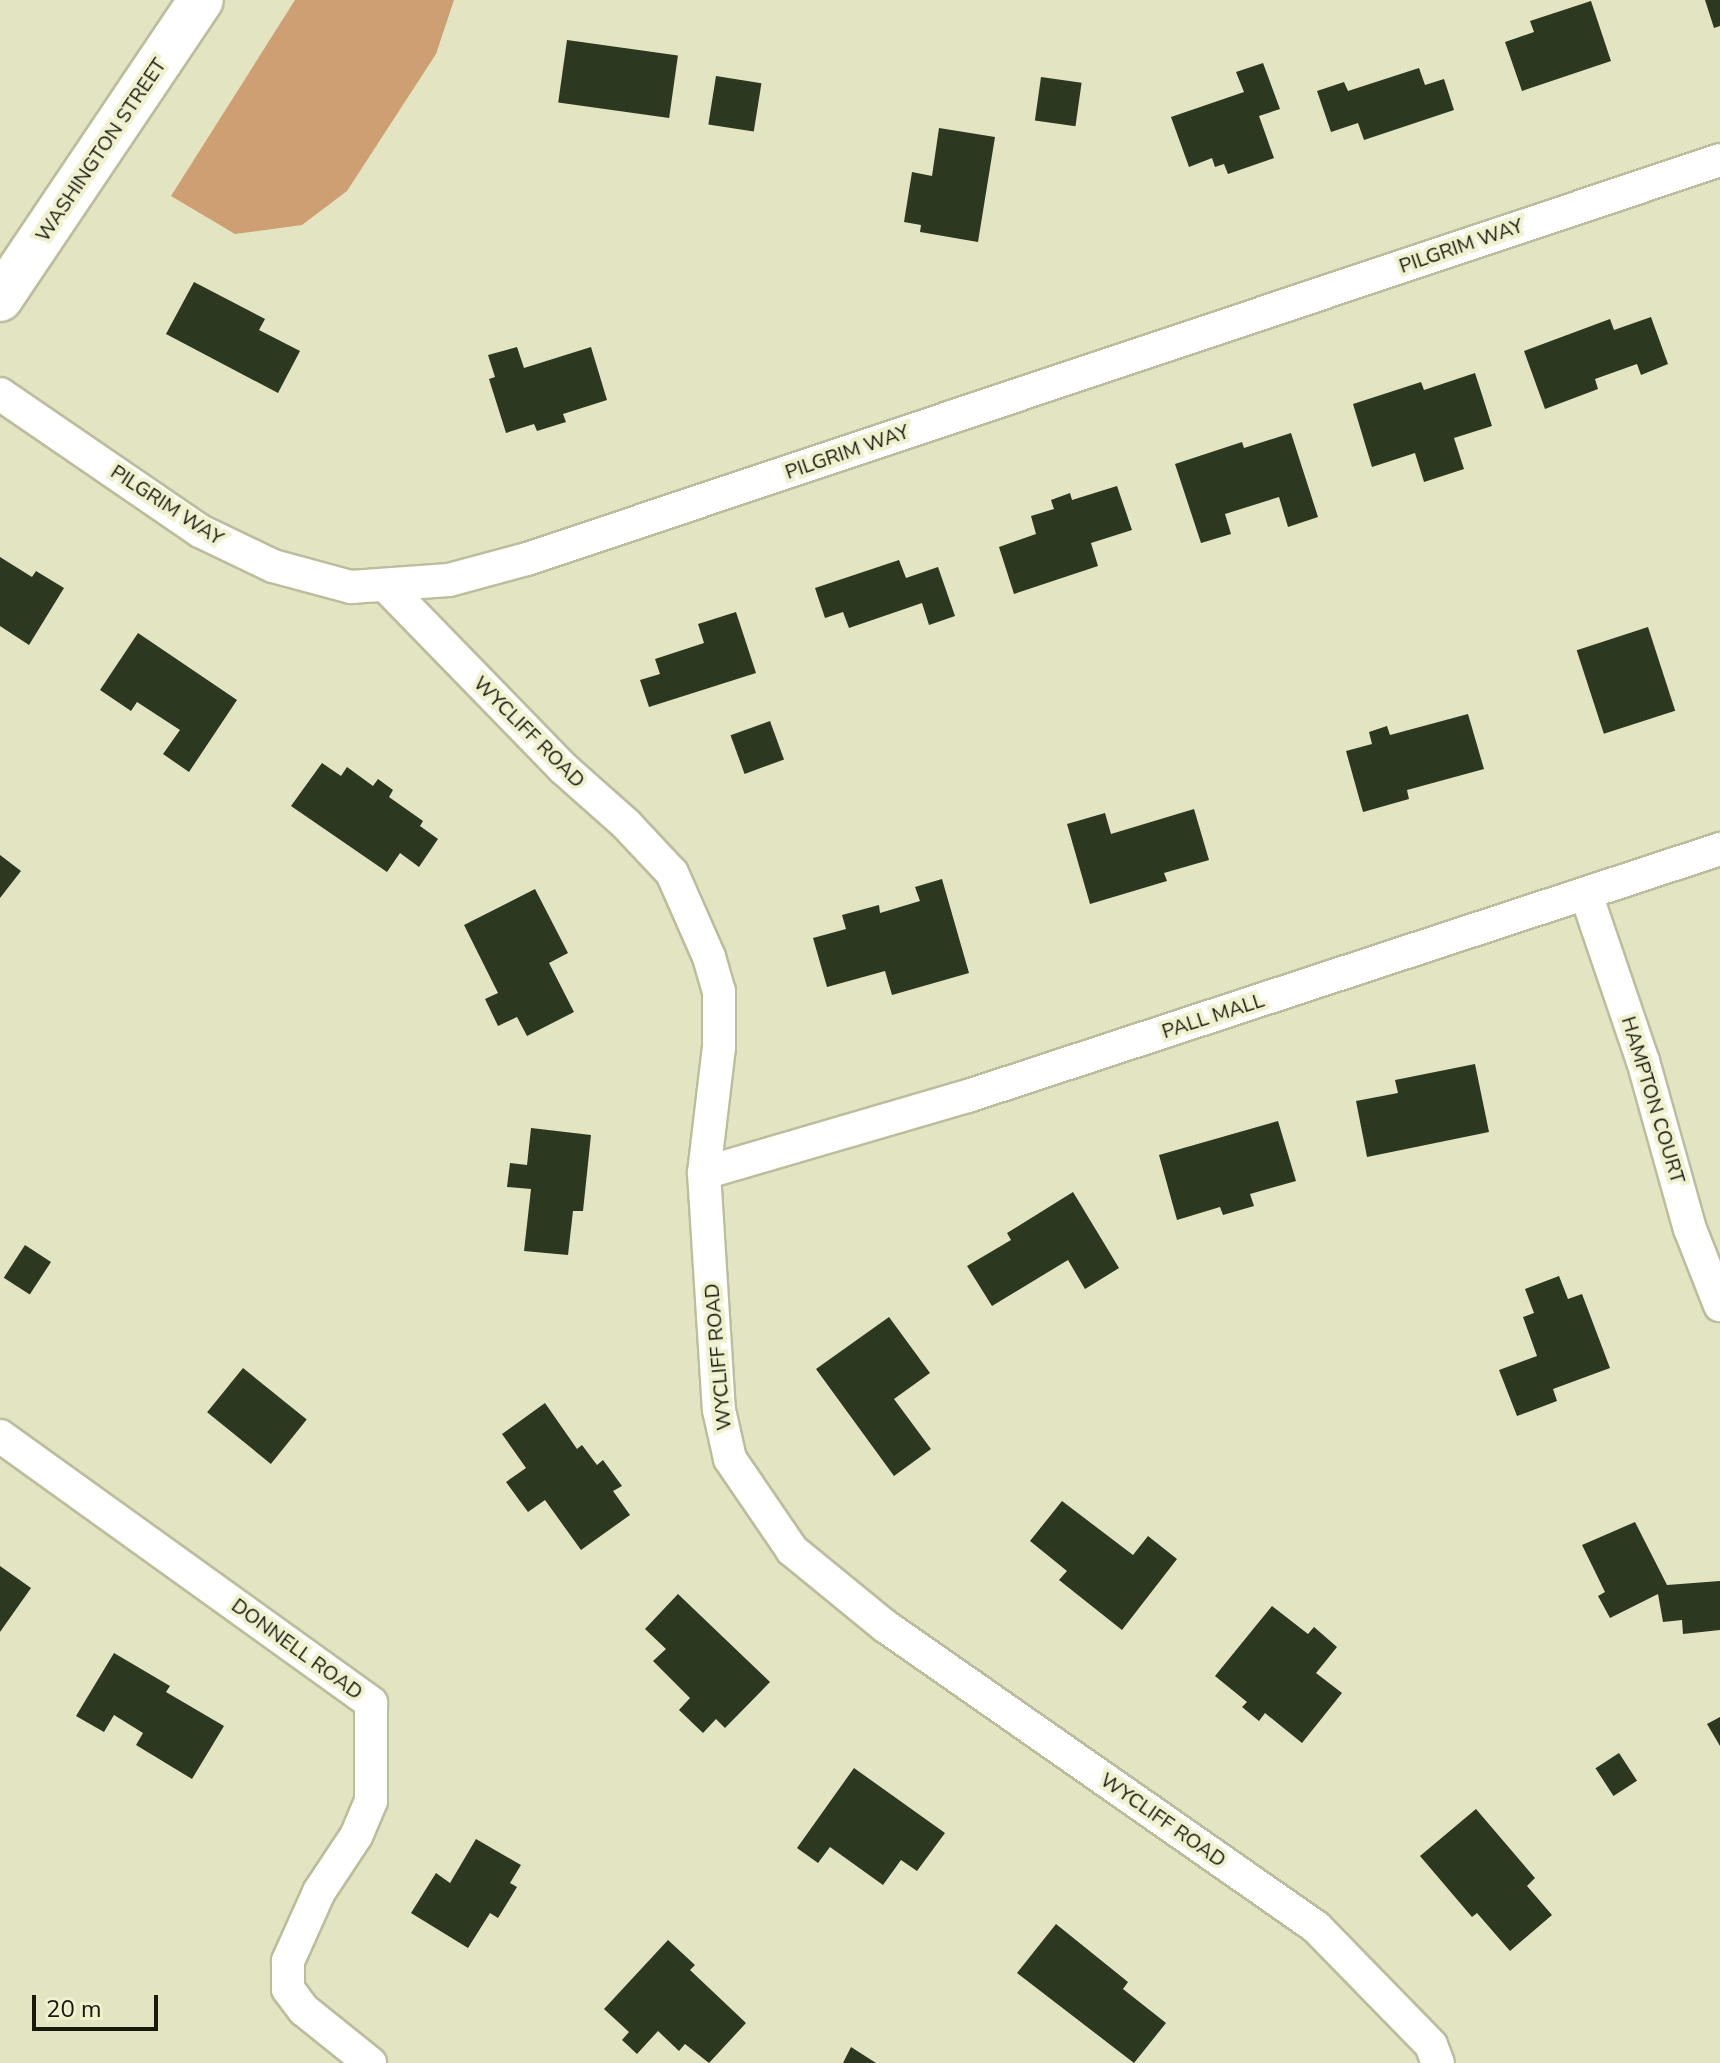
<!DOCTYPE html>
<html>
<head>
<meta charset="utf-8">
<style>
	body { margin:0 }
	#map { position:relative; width:1720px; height:2063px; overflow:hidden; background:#e3e4c2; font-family:"Nunito Sans",sans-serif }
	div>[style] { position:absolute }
	.forest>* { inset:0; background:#cd9f73 }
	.building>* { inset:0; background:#2c3820; transform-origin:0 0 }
	.roads { filter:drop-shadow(2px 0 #bcbd9c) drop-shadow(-2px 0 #bcbd9c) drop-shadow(0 2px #bcbd9c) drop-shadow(0 -2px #bcbd9c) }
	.minor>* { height:32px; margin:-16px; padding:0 16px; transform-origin:16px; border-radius:16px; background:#fff }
	.secondary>* { height:44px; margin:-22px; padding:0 22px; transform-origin:22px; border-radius:22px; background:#fff }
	span { translate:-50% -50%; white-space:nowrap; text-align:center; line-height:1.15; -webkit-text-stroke:8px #f0f1cf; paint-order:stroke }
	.street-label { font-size:20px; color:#19190d }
	.scale { position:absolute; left:32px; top:1995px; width:126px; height:36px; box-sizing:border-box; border:4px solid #19190d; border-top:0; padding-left:10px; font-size:24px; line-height:28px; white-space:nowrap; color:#19190d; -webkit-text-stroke:6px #f0f1cf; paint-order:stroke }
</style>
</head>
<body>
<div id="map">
	<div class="forest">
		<i style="clip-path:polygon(295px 0,454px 0,436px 54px,347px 191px,302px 225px,235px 234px,171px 196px)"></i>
	</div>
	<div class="building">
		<i style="clip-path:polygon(1705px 0,1720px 0,1720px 26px,1714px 28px)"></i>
		<i style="clip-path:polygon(1591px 1px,1611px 61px,1522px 91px,1505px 42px,1534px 32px,1530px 21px)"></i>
		<i style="left:567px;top:40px;width:112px;height:63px;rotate:8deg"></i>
		<i style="clip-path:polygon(1263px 63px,1280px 109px,1259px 116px,1274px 158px,1228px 174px,1224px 164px,1215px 167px,1212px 158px,1189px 167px,1171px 117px,1244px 92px,1236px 72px)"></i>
		<i style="clip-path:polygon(1419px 68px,1425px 85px,1444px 79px,1454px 110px,1364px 140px,1358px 123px,1331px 132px,1317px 91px,1344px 82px,1348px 91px)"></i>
		<i style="left:716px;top:76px;width:46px;height:49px;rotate:9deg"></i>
		<i style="left:1041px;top:77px;width:41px;height:44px;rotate:8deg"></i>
		<i style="clip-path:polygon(939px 128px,995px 137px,978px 242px,920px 232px,921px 225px,904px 222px,912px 172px,932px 176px)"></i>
		<i style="clip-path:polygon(194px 282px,265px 319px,259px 330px,300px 351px,278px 393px,166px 334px)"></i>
		<i style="clip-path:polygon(1651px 317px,1668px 364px,1641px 375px,1637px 364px,1595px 379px,1598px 389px,1545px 409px,1524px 351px,1610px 319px,1614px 330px)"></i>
		<i style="clip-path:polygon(517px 347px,524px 368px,591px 347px,607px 400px,563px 414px,566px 422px,537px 431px,534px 424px,506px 433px,489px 379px,495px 377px,488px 355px)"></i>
		<i style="clip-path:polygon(1475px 373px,1492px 426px,1454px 438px,1464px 469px,1424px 482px,1415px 453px,1372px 467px,1353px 404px,1421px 382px,1424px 390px)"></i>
		<i style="clip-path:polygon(1291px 433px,1318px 517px,1288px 527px,1279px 497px,1225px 514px,1231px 534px,1201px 543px,1175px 464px,1242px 442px,1244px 448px)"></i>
		<i style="clip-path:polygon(1117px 486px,1132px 530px,1091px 543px,1098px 566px,1014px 594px,999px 547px,1036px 534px,1031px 516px,1054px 509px,1051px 500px,1070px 493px,1072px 500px)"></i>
		<i style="clip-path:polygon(0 557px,32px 577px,36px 571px,64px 588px,29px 645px,0 626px)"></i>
		<i style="clip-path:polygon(899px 560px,906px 578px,938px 567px,955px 616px,929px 625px,922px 603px,849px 628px,843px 612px,825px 618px,815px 588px)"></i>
		<i style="clip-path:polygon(736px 612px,756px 673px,649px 707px,640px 680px,660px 674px,655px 659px,704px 643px,698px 624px)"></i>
		<i style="left:1648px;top:627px;width:88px;height:75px;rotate:72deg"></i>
		<i style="clip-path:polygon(138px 633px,237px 700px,189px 772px,163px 754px,180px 730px,137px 702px,131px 711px,100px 690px)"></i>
		<i style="clip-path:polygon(1468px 714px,1484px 769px,1407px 790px,1409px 799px,1363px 812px,1346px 751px,1372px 744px,1369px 732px,1387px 726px,1390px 735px)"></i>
		<i style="left:770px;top:721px;width:41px;height:42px;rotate:70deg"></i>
		<i style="clip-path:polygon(322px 763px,341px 776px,347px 767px,373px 786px,378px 779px,393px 790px,389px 797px,423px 821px,420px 826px,438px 839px,419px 867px,400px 853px,387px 872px,291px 806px)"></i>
		<i style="clip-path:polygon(1194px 809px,1209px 860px,1164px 873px,1167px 881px,1090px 904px,1067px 824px,1105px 813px,1111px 834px)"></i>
		<i style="clip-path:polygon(0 855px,21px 871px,0 898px)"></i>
		<i style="clip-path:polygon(942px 879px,969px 973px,892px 995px,885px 971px,827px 987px,813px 938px,846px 929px,842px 915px,879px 905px,880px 913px,920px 901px,915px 887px)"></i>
		<i style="clip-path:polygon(535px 889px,568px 953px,549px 963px,574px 1012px,527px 1036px,517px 1017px,498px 1026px,485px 999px,498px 993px,464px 925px)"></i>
		<i style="clip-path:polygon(1475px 1064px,1489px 1132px,1367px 1157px,1356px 1101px,1398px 1093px,1395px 1080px)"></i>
		<i style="clip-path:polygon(1278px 1121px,1296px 1181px,1250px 1194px,1254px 1206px,1223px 1215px,1220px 1207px,1177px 1220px,1159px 1155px)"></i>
		<i style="clip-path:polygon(531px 1128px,591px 1135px,583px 1211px,573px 1211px,568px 1255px,524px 1251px,531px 1189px,507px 1187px,510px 1163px,527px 1165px)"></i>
		<i style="clip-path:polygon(1073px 1192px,1119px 1268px,1085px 1289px,1068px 1260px,992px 1306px,967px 1266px,1011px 1240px,1007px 1233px)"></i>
		<i style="left:25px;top:1245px;width:31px;height:39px;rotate:33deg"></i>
		<i style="clip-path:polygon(1559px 1276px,1568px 1299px,1582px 1294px,1610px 1368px,1553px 1389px,1557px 1401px,1517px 1416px,1499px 1370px,1537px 1356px,1523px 1317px,1534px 1313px,1525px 1289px)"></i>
		<i style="clip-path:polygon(889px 1317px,930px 1373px,894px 1399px,931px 1449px,894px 1476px,816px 1369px)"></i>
		<i style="left:243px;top:1368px;width:82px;height:57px;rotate:39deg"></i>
		<i style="clip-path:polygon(545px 1403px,577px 1449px,582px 1445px,597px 1465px,603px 1460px,622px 1486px,613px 1491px,630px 1515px,581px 1550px,545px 1500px,528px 1512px,506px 1482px,526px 1468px,502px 1434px)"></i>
		<i style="clip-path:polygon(1062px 1501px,1133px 1555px,1148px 1536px,1177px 1559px,1122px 1630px,1059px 1580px,1067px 1571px,1030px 1541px)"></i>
		<i style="clip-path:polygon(1635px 1522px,1667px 1585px,1720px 1581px,1720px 1630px,1683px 1634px,1682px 1620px,1663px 1622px,1658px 1594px,1610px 1618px,1598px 1596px,1605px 1592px,1582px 1545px)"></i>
		<i style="clip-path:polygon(0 1566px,31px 1588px,0 1632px)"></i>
		<i style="clip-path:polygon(678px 1594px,770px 1682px,725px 1728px,716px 1719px,703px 1733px,679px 1710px,690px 1698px,653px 1661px,666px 1649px,645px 1629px)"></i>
		<i style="clip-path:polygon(1272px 1606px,1308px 1634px,1314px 1627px,1337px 1647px,1316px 1673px,1342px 1693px,1302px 1743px,1265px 1713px,1259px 1721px,1242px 1707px,1247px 1702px,1215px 1676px)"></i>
		<i style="clip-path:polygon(114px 1653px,170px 1686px,166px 1692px,224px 1726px,192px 1779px,136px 1745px,143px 1733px,114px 1715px,104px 1732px,76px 1716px)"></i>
		<i style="clip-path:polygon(1720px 1717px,1720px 1746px,1707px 1724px)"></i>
		<i style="left:1619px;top:1753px;width:33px;height:28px;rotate:57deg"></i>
		<i style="clip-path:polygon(854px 1768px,945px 1833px,917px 1871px,901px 1860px,883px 1885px,830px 1847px,818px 1863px,797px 1848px)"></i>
		<i style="clip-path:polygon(1476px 1809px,1535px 1878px,1527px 1886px,1552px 1915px,1510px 1951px,1477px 1913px,1472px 1917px,1420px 1856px)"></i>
		<i style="clip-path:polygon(476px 1839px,521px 1865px,510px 1883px,517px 1887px,498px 1918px,490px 1913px,468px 1948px,411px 1913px,436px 1873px,450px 1883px)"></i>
		<i style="clip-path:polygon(1056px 1924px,1128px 1982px,1123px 1989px,1166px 2023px,1134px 2063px,1017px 1973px)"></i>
		<i style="clip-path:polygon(668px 1940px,695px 1965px,690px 1970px,746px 2023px,709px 2063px,685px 2044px,679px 2051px,658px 2031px,637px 2054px,622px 2040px,629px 2032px,604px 2009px)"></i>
		<i style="clip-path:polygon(851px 2047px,876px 2063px,843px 2063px)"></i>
	</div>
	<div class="roads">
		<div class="minor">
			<i style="left:0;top:394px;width:242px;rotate:34.4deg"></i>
			<i style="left:200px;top:531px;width:81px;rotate:25.6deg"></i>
			<i style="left:273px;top:566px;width:81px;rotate:15.1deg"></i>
			<i style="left:351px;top:587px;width:98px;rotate:-4.1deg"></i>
			<i style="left:449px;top:580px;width:81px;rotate:-15.1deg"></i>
			<i style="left:527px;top:559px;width:1258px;rotate:-18.49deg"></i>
			<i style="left:387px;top:587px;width:252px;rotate:45.8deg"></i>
			<i style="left:563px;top:768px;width:84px;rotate:41.6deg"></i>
			<i style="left:626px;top:824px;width:67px;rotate:46.8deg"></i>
			<i style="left:672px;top:873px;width:92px;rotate:66.2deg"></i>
			<i style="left:709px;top:957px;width:35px;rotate:74deg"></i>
			<i style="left:719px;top:991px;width:56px;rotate:90deg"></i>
			<i style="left:719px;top:1047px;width:127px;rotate:96.8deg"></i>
			<i style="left:704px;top:1173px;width:237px;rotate:86.4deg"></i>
			<i style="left:719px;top:1410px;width:50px;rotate:77.3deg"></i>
			<i style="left:730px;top:1459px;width:110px;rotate:55.7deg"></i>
			<i style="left:792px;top:1550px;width:120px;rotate:39.3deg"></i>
			<i style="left:885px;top:1626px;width:526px;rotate:34.93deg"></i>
			<i style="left:1316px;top:1927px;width:165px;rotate:45.7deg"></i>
			<i style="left:1431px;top:2045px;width:19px;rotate:69deg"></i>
			<i style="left:1586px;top:894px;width:176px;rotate:71.2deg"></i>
			<i style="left:1643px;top:1061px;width:174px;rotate:74.4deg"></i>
			<i style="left:1690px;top:1229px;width:82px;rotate:68.5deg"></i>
			<i style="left:704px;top:1173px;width:275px;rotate:-16.3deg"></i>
			<i style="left:968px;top:1096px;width:792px;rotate:-18.18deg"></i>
			<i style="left:0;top:1436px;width:457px;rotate:35.7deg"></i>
			<i style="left:371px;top:1703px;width:98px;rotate:90deg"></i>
			<i style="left:371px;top:1801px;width:38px;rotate:113deg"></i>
			<i style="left:356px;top:1836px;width:67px;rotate:123.5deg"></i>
			<i style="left:319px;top:1892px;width:76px;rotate:114.2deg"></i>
			<i style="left:288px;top:1961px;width:28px;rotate:90deg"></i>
			<i style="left:288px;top:1989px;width:26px;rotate:53deg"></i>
			<i style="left:304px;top:2010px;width:85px;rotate:38.8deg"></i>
		</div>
		<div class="secondary">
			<i style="left:0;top:299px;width:360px;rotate:-56.1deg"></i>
		</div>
	</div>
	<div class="street-label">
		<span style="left:101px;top:150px;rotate:-56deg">WASHINGTON STREET</span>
		<span style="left:1461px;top:246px;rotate:-19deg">PILGRIM WAY</span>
		<span style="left:847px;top:452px;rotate:-19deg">PILGRIM WAY</span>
		<span style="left:167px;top:505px;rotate:33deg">PILGRIM WAY</span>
		<span style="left:529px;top:732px;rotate:45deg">WYCLIFF ROAD</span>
		<span style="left:1213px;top:1016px;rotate:-18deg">PALL MALL</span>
		<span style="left:1653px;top:1100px;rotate:73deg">HAMPTON COURT</span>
		<span style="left:718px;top:1357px;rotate:-95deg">WYCLIFF ROAD</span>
		<span style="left:297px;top:1649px;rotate:36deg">DONNELL ROAD</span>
		<span style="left:1163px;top:1820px;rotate:35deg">WYCLIFF ROAD</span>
	</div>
	<div class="scale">20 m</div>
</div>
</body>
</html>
